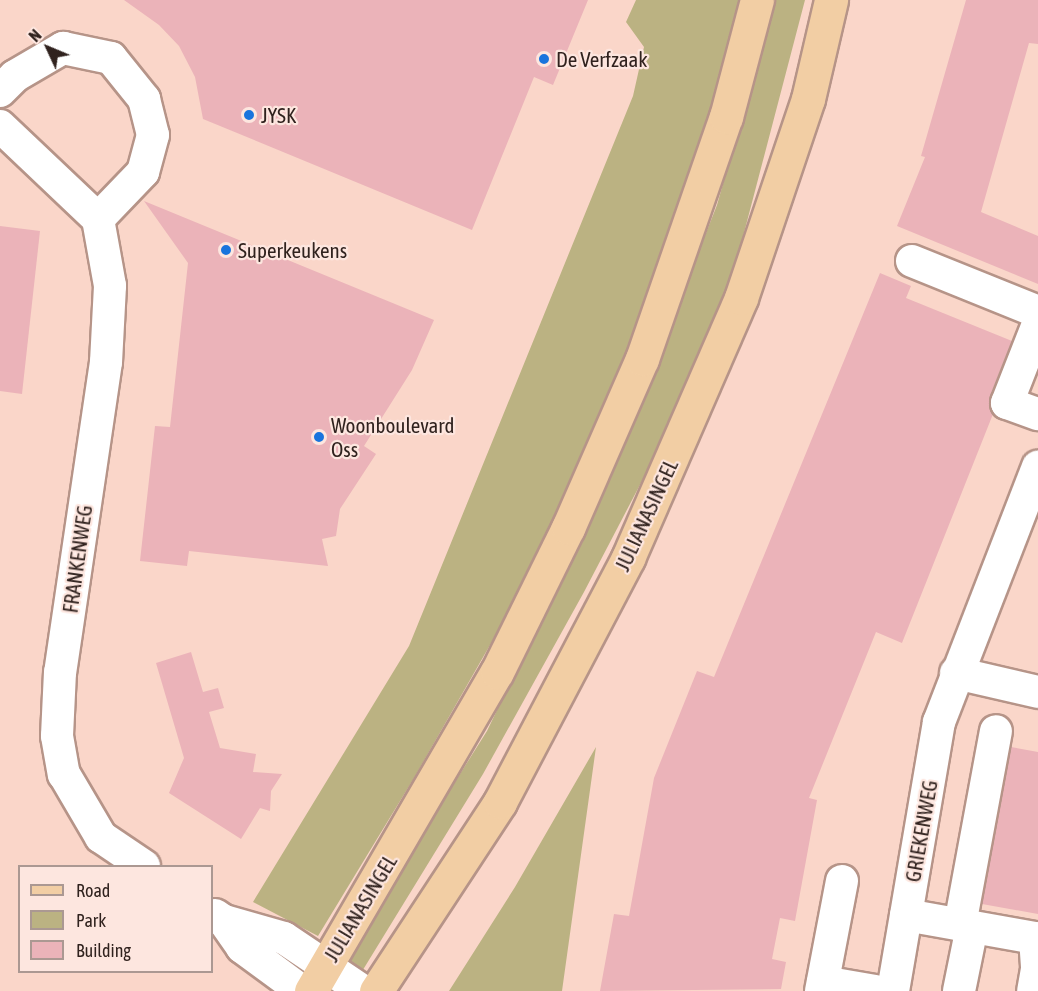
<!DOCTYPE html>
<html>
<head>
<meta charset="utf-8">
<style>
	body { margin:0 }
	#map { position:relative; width:1038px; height:991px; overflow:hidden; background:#fad6c9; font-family:"Asap Condensed",sans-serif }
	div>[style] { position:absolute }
	.green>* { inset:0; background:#bbb282 }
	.building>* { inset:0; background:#ebb3b9 }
	.roads { filter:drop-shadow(2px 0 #b69488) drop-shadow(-2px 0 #b69488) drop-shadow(0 2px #b69488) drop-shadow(0 -2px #b69488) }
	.minor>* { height:32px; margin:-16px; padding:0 16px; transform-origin:16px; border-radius:16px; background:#fff }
	.major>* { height:33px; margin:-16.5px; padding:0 16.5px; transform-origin:16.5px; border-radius:16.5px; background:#f2cea4 }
	.dots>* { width:16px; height:16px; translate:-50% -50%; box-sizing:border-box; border:3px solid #fde6df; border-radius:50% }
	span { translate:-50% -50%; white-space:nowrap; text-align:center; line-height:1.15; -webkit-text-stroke:4.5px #fde6df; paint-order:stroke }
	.poi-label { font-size:21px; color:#30221e }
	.left { translate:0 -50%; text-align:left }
	.street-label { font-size:21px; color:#30221e }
	.legend { position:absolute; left:18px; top:865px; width:195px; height:108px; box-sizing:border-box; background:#fde6df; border:2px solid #ab9892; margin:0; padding:8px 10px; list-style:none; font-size:18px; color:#30221e }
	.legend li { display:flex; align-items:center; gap:12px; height:30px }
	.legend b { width:30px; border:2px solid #ab9892 }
	.north { position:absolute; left:18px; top:18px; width:60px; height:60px; -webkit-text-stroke:4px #fde6df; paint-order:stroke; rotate:314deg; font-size:16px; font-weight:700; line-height:24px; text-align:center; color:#30221e }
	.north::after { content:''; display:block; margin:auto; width:21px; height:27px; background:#30221e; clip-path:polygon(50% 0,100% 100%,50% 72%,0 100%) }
</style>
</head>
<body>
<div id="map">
	<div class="green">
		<i style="clip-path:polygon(636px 0,742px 0,721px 81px,646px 309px,557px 516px,506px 617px,414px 778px,318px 936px,253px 902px,409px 646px,633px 96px,644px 47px,626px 22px)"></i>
		<i style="clip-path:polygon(775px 0,805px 0,728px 294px,655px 456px,584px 592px,483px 774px,361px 973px,343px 960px,487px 731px,612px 472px,717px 205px)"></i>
		<i style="clip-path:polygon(596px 747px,562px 991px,449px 991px,515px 887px)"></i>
	</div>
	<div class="building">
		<i style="clip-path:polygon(124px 0,588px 0,553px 85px,534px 77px,472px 230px,203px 119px,195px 77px,179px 46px,159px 25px)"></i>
		<i style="clip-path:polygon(966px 0,1038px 0,1038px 44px,1029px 43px,981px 212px,1038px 236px,1038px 284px,897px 226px,925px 157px,921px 156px)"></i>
		<i style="clip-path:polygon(144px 201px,434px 320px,412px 370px,364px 446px,376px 454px,340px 509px,336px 536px,322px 539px,328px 566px,189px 551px,187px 566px,140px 561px,155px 426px,170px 427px,188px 263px)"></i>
		<i style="clip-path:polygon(0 226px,40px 231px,22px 394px,0 391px)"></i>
		<i style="clip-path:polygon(880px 273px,911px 286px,906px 298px,1012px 341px,990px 396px,993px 414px,902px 643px,876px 632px,809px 798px,817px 800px,795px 921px,780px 918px,772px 959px,786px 962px,781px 989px,600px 991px,614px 914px,629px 916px,654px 778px,697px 671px,714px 677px)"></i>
		<i style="clip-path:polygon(191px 652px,203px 692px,218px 688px,224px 708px,209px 712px,220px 748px,256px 754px,253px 772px,282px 774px,271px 791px,270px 811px,260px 808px,241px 839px,169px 793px,184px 758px,156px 663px)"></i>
		<i style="clip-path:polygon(1011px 747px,1038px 752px,1038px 914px,982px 904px)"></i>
	</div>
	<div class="roads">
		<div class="minor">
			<i style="left:0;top:91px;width:21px;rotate:-45deg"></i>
			<i style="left:15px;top:76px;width:56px;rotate:-30.3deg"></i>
			<i style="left:63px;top:48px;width:49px;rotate:11.8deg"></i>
			<i style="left:111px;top:58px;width:53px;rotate:51.2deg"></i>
			<i style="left:144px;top:99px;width:37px;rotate:76deg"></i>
			<i style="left:153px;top:135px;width:38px;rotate:105deg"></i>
			<i style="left:143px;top:172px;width:65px;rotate:133.8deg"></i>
			<i style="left:0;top:126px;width:135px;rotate:43.5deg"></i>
			<i style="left:98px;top:219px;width:68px;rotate:79.8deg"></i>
			<i style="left:110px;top:286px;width:76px;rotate:93deg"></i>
			<i style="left:106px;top:362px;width:313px;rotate:98.4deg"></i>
			<i style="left:60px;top:672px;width:64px;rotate:92.7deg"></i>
			<i style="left:57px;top:736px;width:39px;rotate:80deg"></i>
			<i style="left:64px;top:774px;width:73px;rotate:59.6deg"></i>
			<i style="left:101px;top:837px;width:52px;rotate:34deg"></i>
			<i style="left:912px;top:261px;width:136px;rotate:22deg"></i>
			<i style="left:1038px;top:324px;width:85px;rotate:111.4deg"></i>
			<i style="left:1007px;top:403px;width:33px;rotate:20deg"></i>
			<i style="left:956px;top:673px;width:84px;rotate:13deg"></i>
			<i style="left:215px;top:915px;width:11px;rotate:34deg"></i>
			<i style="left:224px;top:921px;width:32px;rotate:55deg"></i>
			<i style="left:242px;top:947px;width:74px;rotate:36.3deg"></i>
			<i style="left:906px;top:915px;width:131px;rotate:10.1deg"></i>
			<i style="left:1035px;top:938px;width:31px;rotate:86deg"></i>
			<i style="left:1037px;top:969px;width:22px;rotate:100deg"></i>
			<i style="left:224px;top:921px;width:62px;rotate:15.8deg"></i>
			<i style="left:284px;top:938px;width:95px;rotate:33.9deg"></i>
			<i style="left:960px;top:925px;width:197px;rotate:-79.5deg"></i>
			<i style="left:823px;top:982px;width:53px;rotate:9.8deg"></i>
			<i style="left:821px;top:991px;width:112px;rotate:-79.2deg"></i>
			<i style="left:893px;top:991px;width:273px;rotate:-80.3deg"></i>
			<i style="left:939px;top:722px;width:274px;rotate:-68.8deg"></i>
			<i style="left:959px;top:991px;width:65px;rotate:-78.5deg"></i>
		</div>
		<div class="major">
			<i style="left:311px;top:991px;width:369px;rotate:-59.8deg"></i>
			<i style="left:497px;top:672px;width:161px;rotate:-63.8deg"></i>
			<i style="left:568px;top:528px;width:184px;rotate:-66.4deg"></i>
			<i style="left:642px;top:359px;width:256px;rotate:-70.9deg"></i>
			<i style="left:726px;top:117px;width:121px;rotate:-75.2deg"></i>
			<i style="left:376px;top:991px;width:226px;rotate:-56.7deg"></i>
			<i style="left:500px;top:802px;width:276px;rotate:-62.3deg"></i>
			<i style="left:628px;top:558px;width:283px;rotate:-66.5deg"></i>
			<i style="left:741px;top:298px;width:210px;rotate:-71.4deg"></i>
			<i style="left:808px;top:99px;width:102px;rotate:-76.9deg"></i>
		</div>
	</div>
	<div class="dots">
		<i style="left:544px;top:59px;background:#1974dd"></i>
		<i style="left:249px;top:115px;background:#1974dd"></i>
		<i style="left:226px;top:250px;background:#1974dd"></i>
		<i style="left:319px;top:437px;background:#1974dd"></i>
	</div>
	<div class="poi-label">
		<span class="left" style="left:556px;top:59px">De Verfzaak</span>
		<span class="left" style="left:261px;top:115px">JYSK</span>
		<span class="left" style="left:238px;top:250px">Superkeukens</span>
		<span class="left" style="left:331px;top:437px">Woonboulevard<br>Oss</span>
	</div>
	<div class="street-label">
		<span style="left:646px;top:515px;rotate:-65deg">JULIANASINGEL</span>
		<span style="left:77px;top:559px;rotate:-82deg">FRANKENWEG</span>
		<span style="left:921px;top:831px;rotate:-80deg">GRIEKENWEG</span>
		<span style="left:360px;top:908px;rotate:-59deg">JULIANASINGEL</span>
	</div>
	<ul class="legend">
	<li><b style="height:8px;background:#f2cea4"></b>Road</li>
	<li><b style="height:16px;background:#bbb282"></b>Park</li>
	<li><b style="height:16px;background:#ebb3b9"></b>Building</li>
	</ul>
	<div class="north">N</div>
</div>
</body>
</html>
